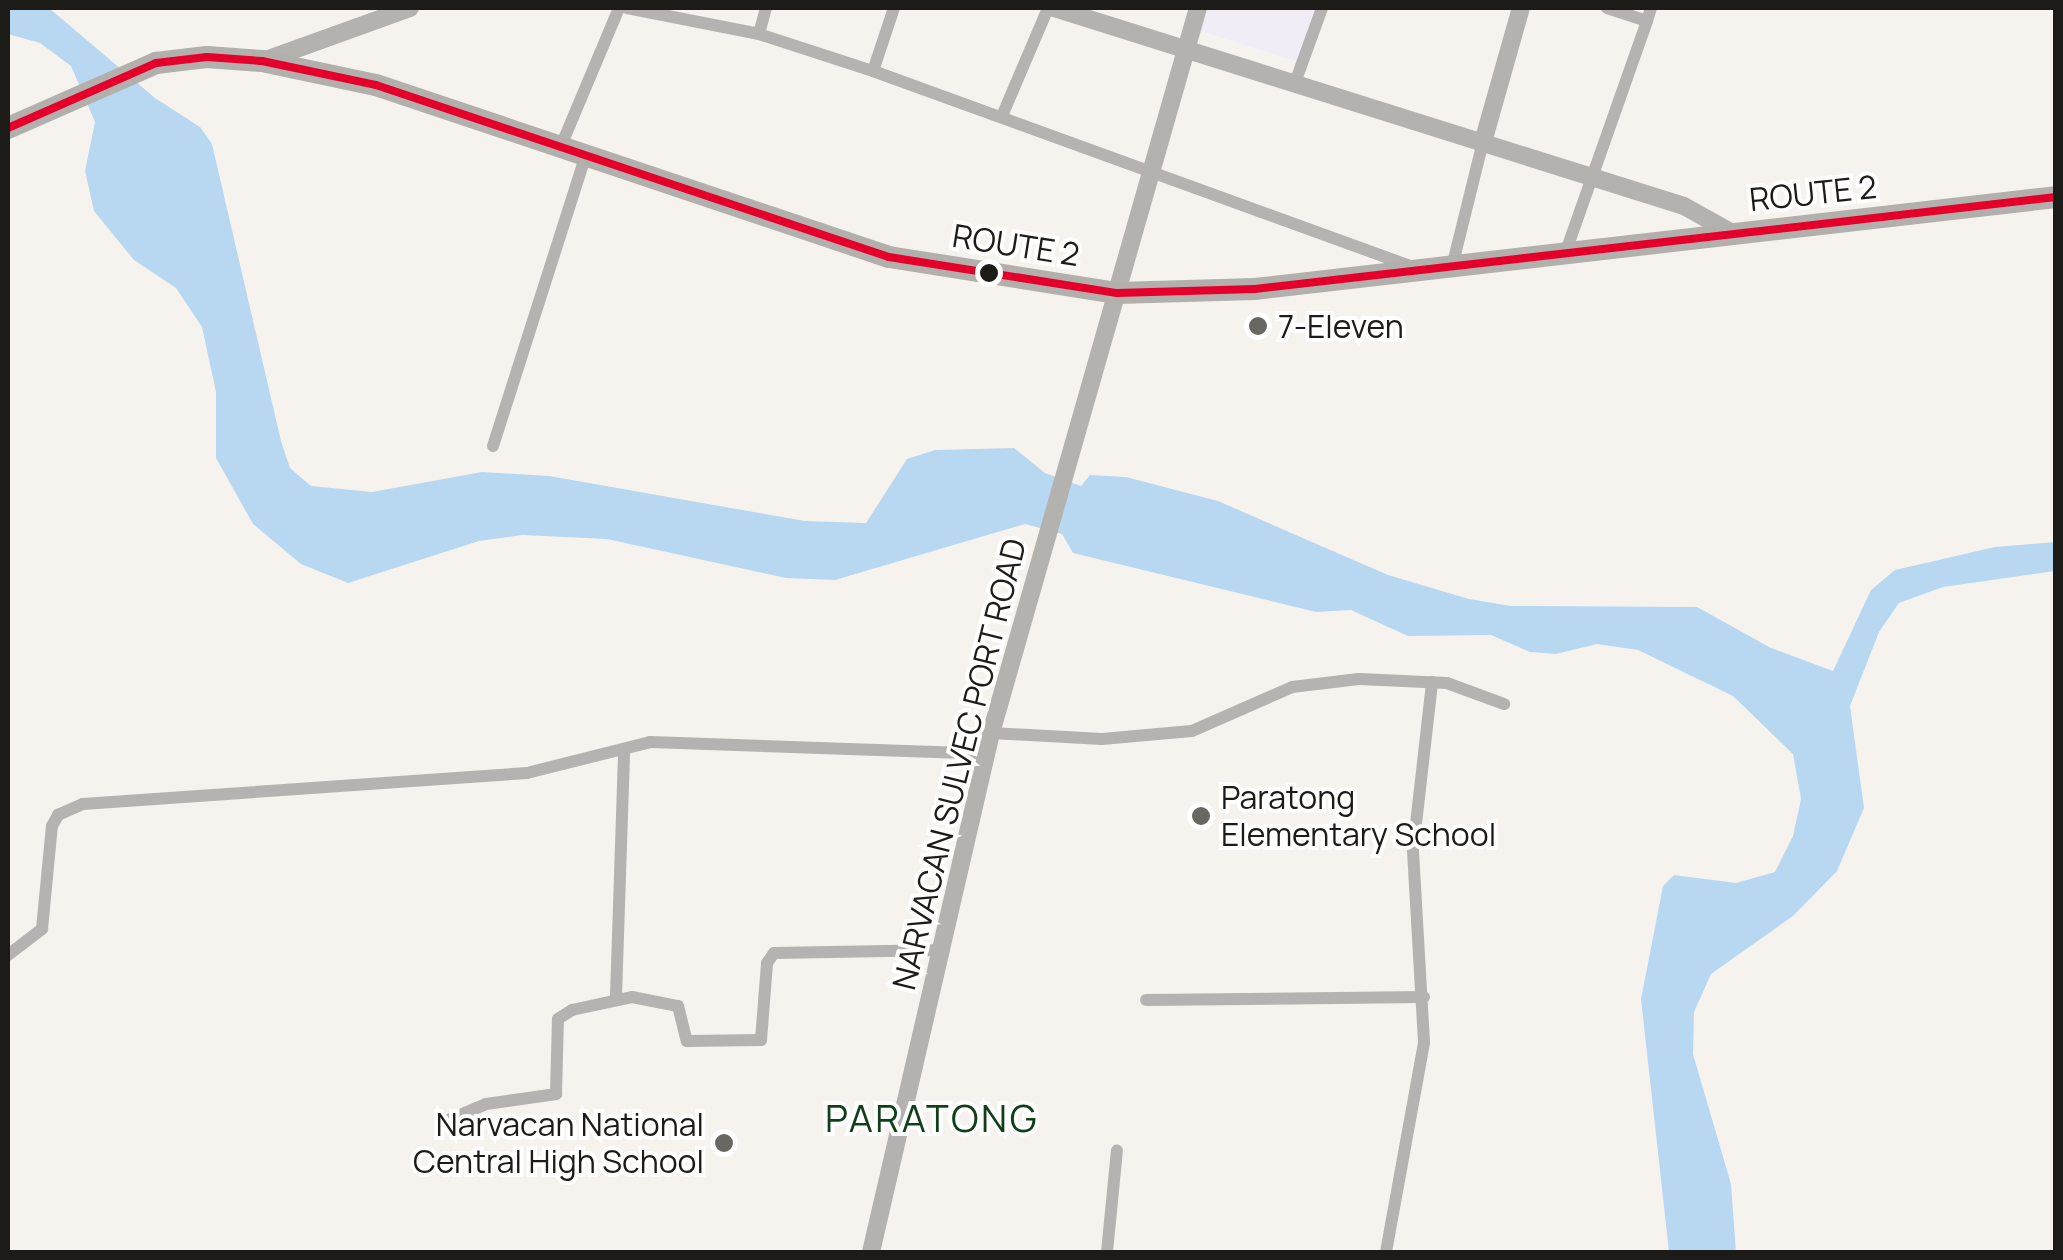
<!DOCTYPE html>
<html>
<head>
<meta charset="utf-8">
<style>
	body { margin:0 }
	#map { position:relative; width:2063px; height:1260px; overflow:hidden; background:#f6f3ee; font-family:Manrope,sans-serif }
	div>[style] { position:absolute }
	.commercial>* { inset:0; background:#f1ecf6 }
	.water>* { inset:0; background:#b8d8f2 }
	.street>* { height:12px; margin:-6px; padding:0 6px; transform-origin:6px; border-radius:6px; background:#b5b2b1 }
	.secondary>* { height:18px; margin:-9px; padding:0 9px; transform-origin:9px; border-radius:9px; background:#b4b2af }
	.highway>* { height:22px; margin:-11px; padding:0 11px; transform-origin:11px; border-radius:11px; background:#b2b0ad }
	.bus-1>* { height:8px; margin:-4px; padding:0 4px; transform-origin:4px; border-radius:4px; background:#e4002b }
	.dots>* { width:28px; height:28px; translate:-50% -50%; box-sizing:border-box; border:5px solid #fff; border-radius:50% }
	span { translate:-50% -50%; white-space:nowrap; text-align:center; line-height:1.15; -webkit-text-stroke:8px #fff; paint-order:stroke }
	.street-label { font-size:32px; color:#1d1b17 }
	.poi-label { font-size:32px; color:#1d1b17 }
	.left { translate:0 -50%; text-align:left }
	.right { translate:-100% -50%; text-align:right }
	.quarter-label { font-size:38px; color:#0f3e19; letter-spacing:2.5px }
	.frame { position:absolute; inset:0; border:10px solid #1d1b17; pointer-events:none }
</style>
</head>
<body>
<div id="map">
	<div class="commercial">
		<i style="clip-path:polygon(1202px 8px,1317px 8px,1299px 62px,1194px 29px)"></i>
	</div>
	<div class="water">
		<i style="clip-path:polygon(8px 8px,49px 8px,155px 98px,200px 127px,212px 144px,281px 441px,290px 468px,311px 486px,372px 492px,482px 472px,549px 476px,805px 521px,866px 523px,907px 459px,935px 450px,1014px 448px,1045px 473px,1081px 486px,1090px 475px,1126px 477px,1218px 501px,1388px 575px,1469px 599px,1511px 606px,1697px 607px,1771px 648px,1833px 671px,1871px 590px,1895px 570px,1995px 547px,2055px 542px,2055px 571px,1943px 587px,1899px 603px,1879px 632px,1850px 706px,1864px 808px,1837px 871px,1793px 916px,1711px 974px,1694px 1012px,1693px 1054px,1731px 1184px,1736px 1252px,1669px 1252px,1641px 999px,1663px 886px,1674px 875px,1736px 883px,1775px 872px,1793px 836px,1801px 799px,1793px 754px,1733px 696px,1638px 650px,1597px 644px,1556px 654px,1530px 652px,1491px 635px,1408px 636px,1351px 610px,1316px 612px,1073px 553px,1062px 534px,1025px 524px,835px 580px,786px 578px,607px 539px,522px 535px,479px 541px,348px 583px,301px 564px,253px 524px,216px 458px,216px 392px,202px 327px,176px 288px,134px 260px,94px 211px,85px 171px,95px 122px,71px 66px,40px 43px,8px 34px)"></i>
	</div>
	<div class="street">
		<i style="left:627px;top:8px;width:135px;rotate:11.1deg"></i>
		<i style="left:759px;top:34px;width:120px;rotate:18deg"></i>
		<i style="left:873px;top:71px;width:574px;rotate:19.95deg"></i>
		<i style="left:1607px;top:8px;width:42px;rotate:18deg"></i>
		<i style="left:1647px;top:21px;width:14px;rotate:-73deg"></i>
		<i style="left:759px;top:34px;width:27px;rotate:-75deg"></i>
		<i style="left:873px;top:71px;width:66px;rotate:-71.6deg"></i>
		<i style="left:1296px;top:80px;width:77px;rotate:-70.1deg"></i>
		<i style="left:1002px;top:116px;width:117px;rotate:-66.9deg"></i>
		<i style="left:561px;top:146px;width:150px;rotate:-67.2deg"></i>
		<i style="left:1565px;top:254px;width:247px;rotate:-70.6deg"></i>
		<i style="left:1452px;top:267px;width:129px;rotate:-76.1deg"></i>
		<i style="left:493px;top:446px;width:305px;rotate:-72.3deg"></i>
		<i style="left:991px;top:733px;width:111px;rotate:3.1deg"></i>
		<i style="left:1102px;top:739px;width:90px;rotate:-5.1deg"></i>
		<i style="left:1192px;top:731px;width:109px;rotate:-23.7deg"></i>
		<i style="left:1292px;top:687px;width:67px;rotate:-6.8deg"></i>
		<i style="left:1359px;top:679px;width:88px;rotate:2.6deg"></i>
		<i style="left:1447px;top:683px;width:61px;rotate:20.2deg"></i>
		<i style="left:8px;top:955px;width:43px;rotate:-37.4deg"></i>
		<i style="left:42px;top:929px;width:103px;rotate:-84.5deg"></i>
		<i style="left:52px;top:826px;width:13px;rotate:-61deg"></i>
		<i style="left:58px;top:815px;width:27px;rotate:-24deg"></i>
		<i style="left:83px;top:804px;width:445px;rotate:-4deg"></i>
		<i style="left:527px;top:773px;width:127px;rotate:-14.1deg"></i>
		<i style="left:650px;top:742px;width:336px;rotate:2deg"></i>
		<i style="left:616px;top:996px;width:247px;rotate:-88.1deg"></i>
		<i style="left:1146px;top:1000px;width:278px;rotate:-0.6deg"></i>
		<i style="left:448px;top:1120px;width:41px;rotate:-22.8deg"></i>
		<i style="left:486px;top:1104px;width:71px;rotate:-8.1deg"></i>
		<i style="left:556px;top:1094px;width:75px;rotate:-88.5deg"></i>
		<i style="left:558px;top:1019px;width:17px;rotate:-33deg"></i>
		<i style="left:572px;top:1010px;width:61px;rotate:-12.2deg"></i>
		<i style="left:632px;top:997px;width:47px;rotate:11.1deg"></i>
		<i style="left:678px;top:1006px;width:36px;rotate:76deg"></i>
		<i style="left:687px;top:1041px;width:74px;rotate:-0.8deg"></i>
		<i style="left:761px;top:1040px;width:77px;rotate:-85.5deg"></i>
		<i style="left:767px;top:963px;width:12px;rotate:-55deg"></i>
		<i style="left:774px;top:953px;width:170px;rotate:-1deg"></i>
		<i style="left:1107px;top:1252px;width:102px;rotate:-84.4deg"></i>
		<i style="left:1386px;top:1252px;width:213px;rotate:-79.7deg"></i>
		<i style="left:1424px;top:1042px;width:192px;rotate:-93.3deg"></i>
		<i style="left:1413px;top:850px;width:169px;rotate:-83.5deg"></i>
	</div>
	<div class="secondary">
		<i style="left:1054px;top:8px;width:660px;rotate:17.45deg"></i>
		<i style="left:1684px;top:206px;width:57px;rotate:29.2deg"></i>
		<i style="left:263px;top:61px;width:156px;rotate:-19.8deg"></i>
		<i style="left:1483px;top:142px;width:139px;rotate:-74.2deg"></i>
		<i style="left:871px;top:1252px;width:533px;rotate:-76.98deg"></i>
		<i style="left:991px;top:733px;width:754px;rotate:-74.07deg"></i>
	</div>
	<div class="highway">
		<i style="left:8px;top:128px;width:162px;rotate:-23.7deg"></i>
		<i style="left:156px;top:63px;width:51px;rotate:-6.7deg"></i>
		<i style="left:207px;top:57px;width:55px;rotate:4.2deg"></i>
		<i style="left:262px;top:61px;width:116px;rotate:11.9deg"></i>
		<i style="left:376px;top:85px;width:541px;rotate:18.54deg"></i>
		<i style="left:889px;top:257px;width:231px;rotate:9deg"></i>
		<i style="left:1117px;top:293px;width:138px;rotate:-1.7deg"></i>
		<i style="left:1255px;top:289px;width:806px;rotate:-6.55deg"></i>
	</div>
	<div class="bus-1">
		<i style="left:8px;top:128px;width:162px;rotate:-23.7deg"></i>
		<i style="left:156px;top:63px;width:51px;rotate:-6.7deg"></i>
		<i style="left:207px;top:57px;width:55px;rotate:4.2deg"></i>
		<i style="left:262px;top:61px;width:116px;rotate:11.9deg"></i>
		<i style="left:376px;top:85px;width:541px;rotate:18.54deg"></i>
		<i style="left:889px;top:257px;width:231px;rotate:9deg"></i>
		<i style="left:1117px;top:293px;width:138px;rotate:-1.7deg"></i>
		<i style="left:1255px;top:289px;width:806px;rotate:-6.55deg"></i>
	</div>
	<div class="dots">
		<i style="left:989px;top:273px;background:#1d1b17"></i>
		<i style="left:1258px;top:326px;background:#696762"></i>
		<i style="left:1201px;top:816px;background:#696762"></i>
		<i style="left:724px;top:1143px;background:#696762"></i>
	</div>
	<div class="street-label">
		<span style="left:1813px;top:193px;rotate:-6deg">ROUTE 2</span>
		<span style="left:1016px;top:245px;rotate:9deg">ROUTE 2</span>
		<span style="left:959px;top:764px;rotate:-76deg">NARVACAN SULVEC PORT ROAD</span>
	</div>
	<div class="poi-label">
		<span class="left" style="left:1278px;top:326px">7-Eleven</span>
		<span class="left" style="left:1221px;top:816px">Paratong<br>Elementary School</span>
		<span class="right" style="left:704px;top:1143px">Narvacan National<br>Central High School</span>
	</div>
	<div class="quarter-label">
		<span style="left:932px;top:1118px">PARATONG</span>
	</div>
	<div class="frame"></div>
</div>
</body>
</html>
